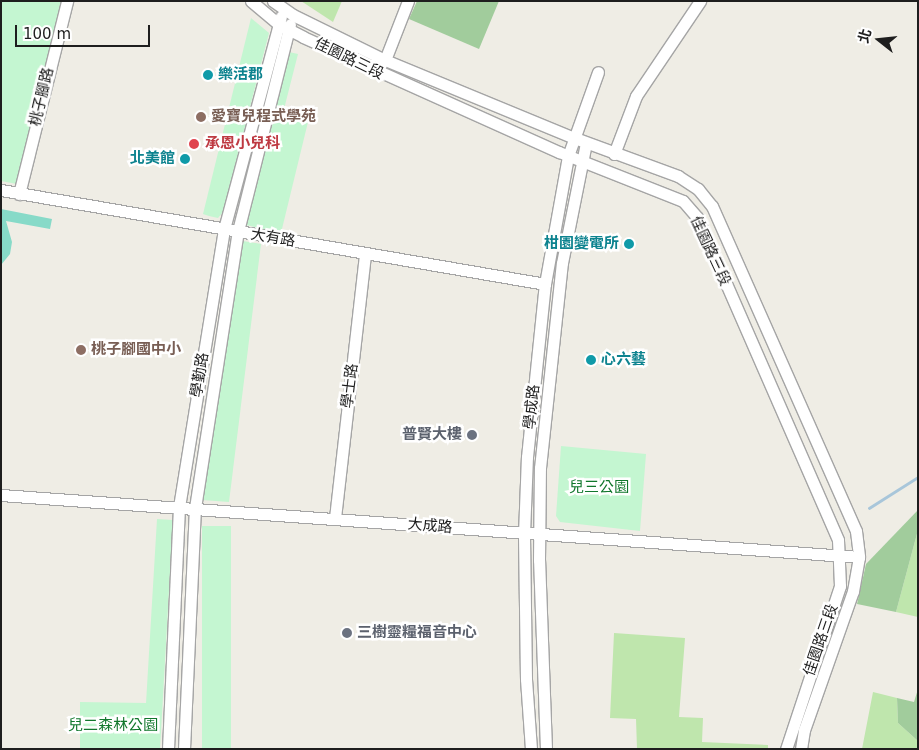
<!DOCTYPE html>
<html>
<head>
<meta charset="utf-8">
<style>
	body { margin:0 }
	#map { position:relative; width:919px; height:750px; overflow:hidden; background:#efede5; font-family:"DejaVu Sans","Noto Sans TC",sans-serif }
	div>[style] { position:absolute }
	.grass>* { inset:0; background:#bfe6ad }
	.forest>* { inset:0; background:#a1cc9c }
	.park>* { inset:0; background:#c4f6d1; transform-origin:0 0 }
	.pitch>* { inset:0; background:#87dac8 }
	.stream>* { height:2.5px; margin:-1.25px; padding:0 1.25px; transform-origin:1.25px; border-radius:1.25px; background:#a8c6da }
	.roads { filter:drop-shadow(1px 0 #a5a5a5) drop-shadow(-1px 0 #a5a5a5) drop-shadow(0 1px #a5a5a5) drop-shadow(0 -1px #a5a5a5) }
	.minor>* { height:11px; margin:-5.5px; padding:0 5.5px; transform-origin:5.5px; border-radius:5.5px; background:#fff }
	.dots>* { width:14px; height:14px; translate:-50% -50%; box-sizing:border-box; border:2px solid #fff; border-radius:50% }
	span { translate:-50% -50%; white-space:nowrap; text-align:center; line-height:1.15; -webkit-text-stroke:5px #fff; paint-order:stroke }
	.street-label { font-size:15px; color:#1e1e1e }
	.culture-label { font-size:15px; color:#0d838f; font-weight:700 }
	.left { translate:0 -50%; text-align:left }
	.right { translate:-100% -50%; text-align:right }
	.education-label { font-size:15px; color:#785e54; font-weight:700 }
	.health-label { font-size:15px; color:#be3a42; font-weight:700 }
	.worship-label { font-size:15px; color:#5b616d; font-weight:700 }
	.park-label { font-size:15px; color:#11772c }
	.frame { position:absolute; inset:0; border:2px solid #1e1e1e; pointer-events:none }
	.north { position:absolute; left:854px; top:15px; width:50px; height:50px; -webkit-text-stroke:4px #fff; paint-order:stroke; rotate:286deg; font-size:14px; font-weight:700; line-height:20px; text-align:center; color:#1e1e1e }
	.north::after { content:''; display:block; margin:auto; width:18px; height:22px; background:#1e1e1e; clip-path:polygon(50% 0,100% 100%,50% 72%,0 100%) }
	.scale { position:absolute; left:15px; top:25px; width:135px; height:22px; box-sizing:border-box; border:2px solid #1e1e1e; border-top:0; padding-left:6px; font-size:15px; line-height:18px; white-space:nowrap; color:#1e1e1e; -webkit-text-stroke:4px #fff; paint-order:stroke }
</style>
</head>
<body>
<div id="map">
	<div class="grass">
		<i style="clip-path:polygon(301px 1px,342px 1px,333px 22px)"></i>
		<i style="clip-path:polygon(918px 530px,918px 617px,896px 612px)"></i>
		<i style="clip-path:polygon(614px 633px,685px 638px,679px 717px,703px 718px,702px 742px,768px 745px,768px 749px,637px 749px,636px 719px,610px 718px)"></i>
		<i style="clip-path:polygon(873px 692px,897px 698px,898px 723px,918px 741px,918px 749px,862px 749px)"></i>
	</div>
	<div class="forest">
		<i style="clip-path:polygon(417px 1px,499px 1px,479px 49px,409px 19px)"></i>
		<i style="clip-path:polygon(918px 510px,918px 530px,896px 612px,857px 604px,866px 564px)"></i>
		<i style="clip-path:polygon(918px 689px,918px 741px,898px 723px,897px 698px,914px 702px)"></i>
	</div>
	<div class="park">
		<i style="clip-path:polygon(1px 1px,64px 1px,17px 184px,1px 181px)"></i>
		<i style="clip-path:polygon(251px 18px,269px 33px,223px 212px,218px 218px,209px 216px,203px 214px)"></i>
		<i style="clip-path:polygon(289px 52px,298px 54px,283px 113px,308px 122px,281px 233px,246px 225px)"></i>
		<i style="clip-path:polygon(243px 241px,261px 244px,229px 502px,202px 500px)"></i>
		<i style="clip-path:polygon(561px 446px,646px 454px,640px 531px,560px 522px,556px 516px)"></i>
		<i style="clip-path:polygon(157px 519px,173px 520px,160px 749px,80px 749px,80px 702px,146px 703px)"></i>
		<i style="left:202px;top:526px;width:29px;height:223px"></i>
	</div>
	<div class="pitch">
		<i style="clip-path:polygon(1px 209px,52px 219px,50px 229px,6px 221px,12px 242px,10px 254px,1px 265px)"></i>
	</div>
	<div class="stream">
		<i style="left:869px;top:508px;width:58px;rotate:-32.3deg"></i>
	</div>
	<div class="roads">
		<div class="minor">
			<i style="left:251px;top:1px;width:35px;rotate:40deg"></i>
			<i style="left:278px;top:24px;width:28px;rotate:27deg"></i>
			<i style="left:303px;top:37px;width:281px;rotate:24.2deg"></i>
			<i style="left:559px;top:152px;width:133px;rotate:21.6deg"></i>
			<i style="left:683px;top:201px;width:21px;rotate:49deg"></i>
			<i style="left:697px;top:217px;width:352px;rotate:66.4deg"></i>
			<i style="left:838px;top:540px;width:46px;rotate:87.5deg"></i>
			<i style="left:840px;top:586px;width:172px;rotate:108.3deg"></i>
			<i style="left:273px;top:1px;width:24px;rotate:35deg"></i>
			<i style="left:293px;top:15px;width:102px;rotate:26.1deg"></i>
			<i style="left:385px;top:60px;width:202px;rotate:22.4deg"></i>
			<i style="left:572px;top:137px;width:113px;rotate:20.2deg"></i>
			<i style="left:678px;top:176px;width:24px;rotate:33deg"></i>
			<i style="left:698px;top:189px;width:22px;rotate:51deg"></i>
			<i style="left:712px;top:206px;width:355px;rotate:66.1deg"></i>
			<i style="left:856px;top:531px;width:26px;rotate:83deg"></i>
			<i style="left:859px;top:557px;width:35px;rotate:100deg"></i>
			<i style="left:853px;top:591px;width:147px;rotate:109.4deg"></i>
			<i style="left:804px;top:730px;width:19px;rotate:99deg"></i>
			<i style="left:385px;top:60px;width:63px;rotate:-68.7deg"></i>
			<i style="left:614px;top:154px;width:62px;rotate:-69.2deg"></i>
			<i style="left:636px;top:96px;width:115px;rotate:-56deg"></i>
			<i style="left:1px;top:190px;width:552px;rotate:9.8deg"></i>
			<i style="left:19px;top:194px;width:199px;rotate:-76deg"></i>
			<i style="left:1px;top:495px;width:860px;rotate:4.13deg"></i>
			<i style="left:335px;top:518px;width:265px;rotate:-83.5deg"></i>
			<i style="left:168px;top:749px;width:242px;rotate:-87.4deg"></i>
			<i style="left:179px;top:507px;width:282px;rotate:-80.8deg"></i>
			<i style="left:224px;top:229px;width:220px;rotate:-75deg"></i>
			<i style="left:184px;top:749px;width:241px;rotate:-87.4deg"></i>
			<i style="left:195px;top:508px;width:280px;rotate:-81.2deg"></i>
			<i style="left:238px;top:231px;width:213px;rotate:-75.9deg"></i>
			<i style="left:531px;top:749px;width:70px;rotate:-94.1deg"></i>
			<i style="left:526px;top:679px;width:145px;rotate:-90.8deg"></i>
			<i style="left:524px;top:534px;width:77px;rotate:-87.8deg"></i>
			<i style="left:527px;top:457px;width:174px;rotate:-84.1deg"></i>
			<i style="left:545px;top:284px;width:130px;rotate:-79.8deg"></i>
			<i style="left:568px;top:156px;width:89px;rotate:-70.3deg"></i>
			<i style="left:546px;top:749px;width:189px;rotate:-92.1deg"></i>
			<i style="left:539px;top:560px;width:92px;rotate:-89.4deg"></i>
			<i style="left:540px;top:468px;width:206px;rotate:-83.9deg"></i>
			<i style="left:562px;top:263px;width:122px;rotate:-78.7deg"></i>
		</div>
	</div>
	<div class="dots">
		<i style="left:208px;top:75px;background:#0f9aa8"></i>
		<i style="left:201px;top:117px;background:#8d6e63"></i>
		<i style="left:194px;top:144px;background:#e0444e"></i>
		<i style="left:185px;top:159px;background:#0f9aa8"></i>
		<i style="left:629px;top:244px;background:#0f9aa8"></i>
		<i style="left:81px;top:350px;background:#8d6e63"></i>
		<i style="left:591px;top:360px;background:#0f9aa8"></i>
		<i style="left:472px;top:435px;background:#6b7280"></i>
		<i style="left:347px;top:633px;background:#6b7280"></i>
	</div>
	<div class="street-label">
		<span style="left:349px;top:59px;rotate:26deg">佳園路三段</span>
		<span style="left:42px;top:97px;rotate:-77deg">桃子腳路</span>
		<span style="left:273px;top:238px;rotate:10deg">大有路</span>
		<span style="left:710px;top:251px;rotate:65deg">佳園路三段</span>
		<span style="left:200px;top:375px;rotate:-81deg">學勤路</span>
		<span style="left:350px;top:386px;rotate:-83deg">學士路</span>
		<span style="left:532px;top:407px;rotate:-84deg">學成路</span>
		<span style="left:430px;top:526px;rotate:5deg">大成路</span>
		<span style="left:821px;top:640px;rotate:-71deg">佳園路三段</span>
	</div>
	<div class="culture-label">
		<span class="left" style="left:218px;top:75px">樂活郡</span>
		<span class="right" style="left:175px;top:159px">北美館</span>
		<span class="right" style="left:619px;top:244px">柑園變電所</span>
		<span class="left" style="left:601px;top:360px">心六藝</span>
	</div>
	<div class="education-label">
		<span class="left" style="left:211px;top:117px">愛寶兒程式學苑</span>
		<span class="left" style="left:91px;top:350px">桃子腳國中小</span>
	</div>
	<div class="health-label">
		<span class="left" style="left:205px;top:144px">承恩小兒科</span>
	</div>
	<div class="worship-label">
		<span class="right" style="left:462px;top:435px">普賢大樓</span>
		<span class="left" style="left:357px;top:633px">三樹靈糧福音中心</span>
	</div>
	<div class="park-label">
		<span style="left:599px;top:488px">兒三公園</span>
		<span style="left:113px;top:726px">兒二森林公園</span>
	</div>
	<div class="frame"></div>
	<div class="north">北</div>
	<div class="scale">100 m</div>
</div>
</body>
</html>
